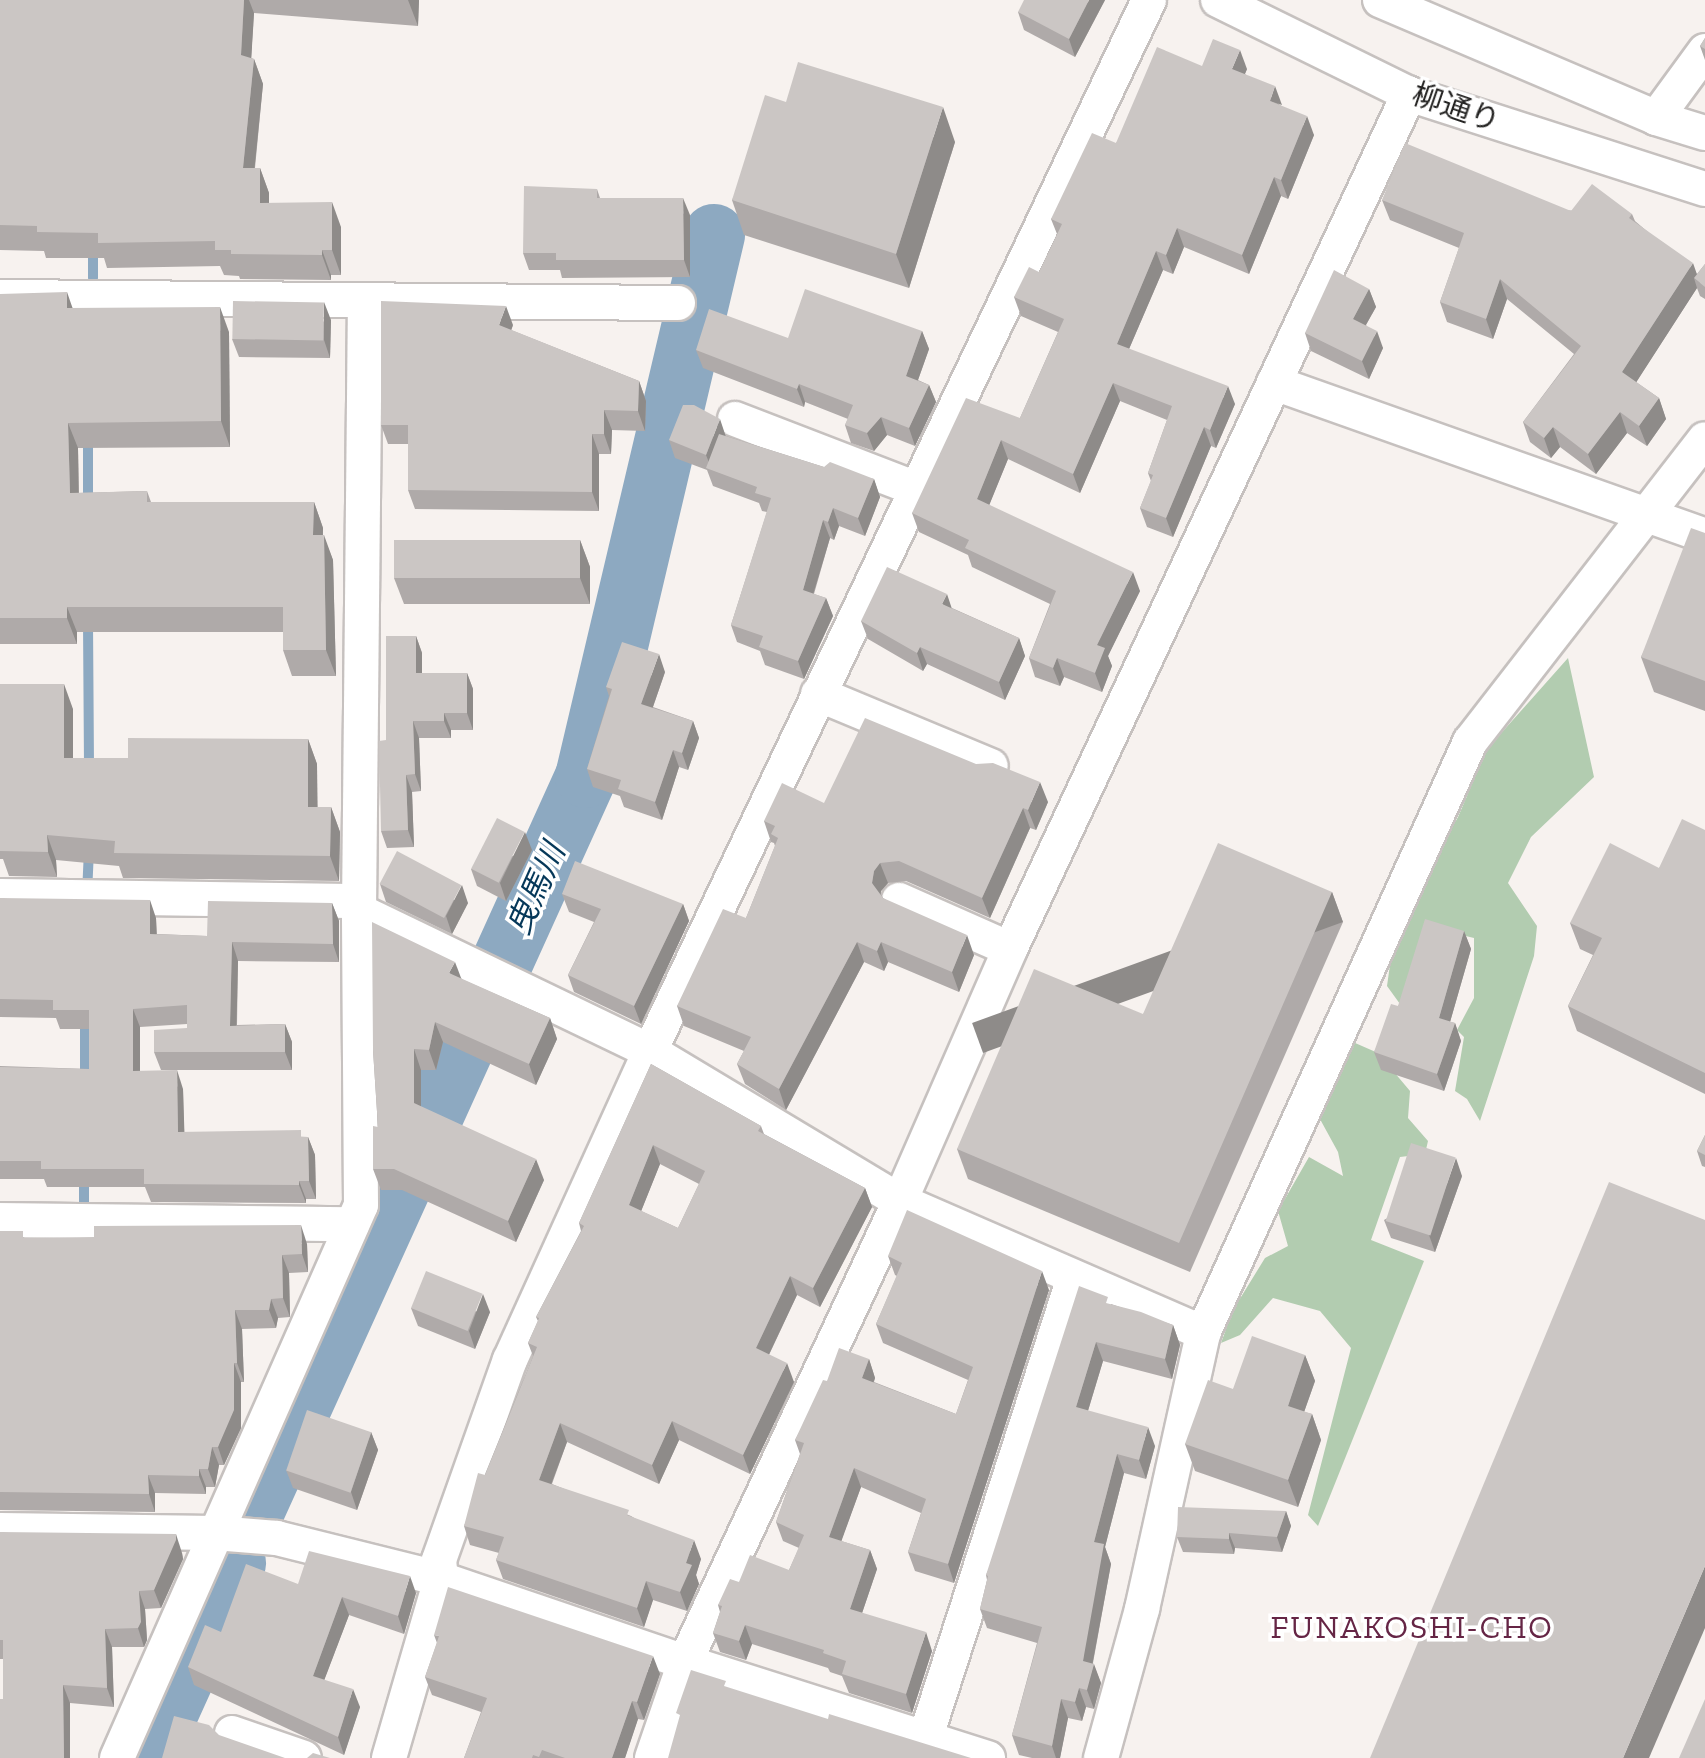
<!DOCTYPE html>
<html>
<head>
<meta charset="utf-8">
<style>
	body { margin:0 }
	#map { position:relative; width:1705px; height:1758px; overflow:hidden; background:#f7f2ef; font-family:"Zilla Slab","Noto Sans JP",serif }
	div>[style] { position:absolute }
	.forest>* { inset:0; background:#b2ccb0 }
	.stream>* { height:10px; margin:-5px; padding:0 5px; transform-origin:5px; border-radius:5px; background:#8da9c1 }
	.river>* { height:62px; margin:-31px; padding:0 31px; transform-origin:31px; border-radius:31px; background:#8da9c1 }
	.roads { filter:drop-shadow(2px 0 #c6c1bf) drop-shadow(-2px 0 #c6c1bf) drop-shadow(0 2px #c6c1bf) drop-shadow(0 -2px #c6c1bf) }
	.minor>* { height:34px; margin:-17px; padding:0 17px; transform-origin:17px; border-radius:17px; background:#fff }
	.wall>* { inset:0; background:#afaaa9 }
	.shaded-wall>* { inset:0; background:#8e8b89; transform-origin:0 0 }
	.building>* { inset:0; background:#cbc6c4; transform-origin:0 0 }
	span { translate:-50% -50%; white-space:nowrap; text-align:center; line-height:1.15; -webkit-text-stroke:7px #fff; paint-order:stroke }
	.street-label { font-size:30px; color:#242322 }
	.water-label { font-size:32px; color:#063859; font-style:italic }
	.neighbourhood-label { font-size:32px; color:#652545; letter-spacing:2px }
</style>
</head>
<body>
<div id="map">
	<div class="forest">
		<i style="clip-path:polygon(1568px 658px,1594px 777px,1531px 837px,1508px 883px,1537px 926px,1534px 956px,1480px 1121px,1467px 1099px,1455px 1091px,1464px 1037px,1457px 1030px,1474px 998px,1474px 938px,1445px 931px,1400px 1004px,1387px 986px,1395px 929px,1458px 817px,1487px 749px)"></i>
		<i style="clip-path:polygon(1346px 1039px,1378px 1053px,1410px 1091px,1408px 1118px,1428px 1141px,1425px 1154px,1400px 1157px,1371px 1240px,1424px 1261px,1318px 1526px,1308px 1515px,1351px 1348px,1320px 1311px,1273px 1298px,1240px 1335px,1221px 1343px,1233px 1310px,1265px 1258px,1288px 1246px,1278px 1211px,1309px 1157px,1343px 1176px,1338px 1152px,1315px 1110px)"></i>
	</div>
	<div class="stream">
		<i style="left:93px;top:278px;width:30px;rotate:-90deg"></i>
		<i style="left:88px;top:434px;width:72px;rotate:90deg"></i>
		<i style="left:88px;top:622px;width:148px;rotate:89.6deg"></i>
		<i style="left:87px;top:894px;width:44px;rotate:-87.4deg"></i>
		<i style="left:85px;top:1082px;width:64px;rotate:-90deg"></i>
		<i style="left:84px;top:1208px;width:34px;rotate:-90deg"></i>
	</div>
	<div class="river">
		<i style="left:255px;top:1508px;width:802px;rotate:-65.64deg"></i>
		<i style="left:586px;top:777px;width:557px;rotate:-76.71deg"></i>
		<i style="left:147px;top:1758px;width:214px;rotate:-65.7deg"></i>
	</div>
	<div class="roads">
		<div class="minor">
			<i style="left:1218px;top:0;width:213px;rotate:26.2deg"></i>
			<i style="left:1409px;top:94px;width:311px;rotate:17.8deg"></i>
			<i style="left:1380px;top:0;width:300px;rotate:23.1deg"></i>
			<i style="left:1656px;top:118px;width:51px;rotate:17deg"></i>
			<i style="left:1656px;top:118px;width:83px;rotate:-53.8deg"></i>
			<i style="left:0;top:297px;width:678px;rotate:0.51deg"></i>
			<i style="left:1274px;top:383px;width:457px;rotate:19.5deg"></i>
			<i style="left:735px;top:419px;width:194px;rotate:21.1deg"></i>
			<i style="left:818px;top:694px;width:187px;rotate:22.6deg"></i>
			<i style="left:0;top:896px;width:350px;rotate:0.8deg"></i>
			<i style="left:350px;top:901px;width:13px;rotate:48deg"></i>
			<i style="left:359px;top:911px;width:323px;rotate:25.7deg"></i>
			<i style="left:650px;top:1051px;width:292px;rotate:31deg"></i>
			<i style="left:900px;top:1201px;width:331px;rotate:23.5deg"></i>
			<i style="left:899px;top:900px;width:121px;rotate:23.8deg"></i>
			<i style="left:0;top:1220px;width:352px;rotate:0.7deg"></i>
			<i style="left:0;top:1530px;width:215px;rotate:0.8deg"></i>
			<i style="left:215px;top:1533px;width:62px;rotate:4.6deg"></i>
			<i style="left:277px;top:1538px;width:169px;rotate:14deg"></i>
			<i style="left:441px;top:1579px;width:258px;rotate:18.8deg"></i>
			<i style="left:685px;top:1662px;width:318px;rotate:17.6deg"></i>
			<i style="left:232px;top:1733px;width:76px;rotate:19.1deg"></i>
			<i style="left:926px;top:1736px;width:481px;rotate:-72.1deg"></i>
			<i style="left:117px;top:1758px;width:604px;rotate:-66.19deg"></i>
			<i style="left:361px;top:1205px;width:294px;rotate:-90.4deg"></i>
			<i style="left:359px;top:911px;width:611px;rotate:-89.44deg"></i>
			<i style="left:389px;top:1758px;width:186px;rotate:-73.8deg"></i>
			<i style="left:441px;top:1579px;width:19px;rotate:-96deg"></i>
			<i style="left:439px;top:1560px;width:212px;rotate:-70.5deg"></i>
			<i style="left:510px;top:1360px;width:339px;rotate:-65.6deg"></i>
			<i style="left:650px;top:1051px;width:1163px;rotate:-64.6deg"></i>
			<i style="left:652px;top:1758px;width:102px;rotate:-71deg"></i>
			<i style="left:685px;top:1662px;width:509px;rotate:-65deg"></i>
			<i style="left:900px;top:1201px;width:275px;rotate:-66.4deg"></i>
			<i style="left:1010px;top:949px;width:944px;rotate:-64.98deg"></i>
			<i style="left:1101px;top:1758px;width:155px;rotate:-74.6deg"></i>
			<i style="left:1142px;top:1609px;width:283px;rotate:-77.5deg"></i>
			<i style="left:1203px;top:1333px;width:649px;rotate:-65.69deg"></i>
			<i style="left:1470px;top:742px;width:383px;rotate:-52.2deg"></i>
		</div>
	</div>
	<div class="wall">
		<i style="clip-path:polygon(0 0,419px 0,418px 26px,254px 13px,251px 58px,254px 59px,263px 84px,255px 168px,260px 168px,269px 193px,269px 203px,341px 227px,341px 275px,331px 275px,331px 280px,240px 279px,239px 276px,224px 275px,220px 266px,107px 268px,104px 258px,46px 258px,44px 251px,0 250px)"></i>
		<i style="clip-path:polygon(1105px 0,1075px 57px,1024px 30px,1018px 12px)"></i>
		<i style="clip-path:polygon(1705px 38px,1705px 60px,1700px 46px)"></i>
		<i style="clip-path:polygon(1202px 66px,1247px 69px,1245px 74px,1314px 135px,1288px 199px,1281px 196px,1249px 274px,1184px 247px,1173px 274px,1163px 270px,1129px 349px,1235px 404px,1216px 448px,1211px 446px,1173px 537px,1147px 527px,1140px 508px,1151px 481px,1148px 473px,1167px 420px,1120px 401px,1080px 493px,1008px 459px,989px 505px,1140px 591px,1108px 656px,1112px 666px,1102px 692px,1064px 677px,1060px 686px,1035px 677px,1029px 658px,1050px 604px,972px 567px,968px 555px,919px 532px,912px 513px,1020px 418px,1058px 332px,1021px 316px,1014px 297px,1039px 272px,1057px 234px,1051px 219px,1116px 143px)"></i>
		<i style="clip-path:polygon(786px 102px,955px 142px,909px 288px,744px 235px,732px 200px)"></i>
		<i style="clip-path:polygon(597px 189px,600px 198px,690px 215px,690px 277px,562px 278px,560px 270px,529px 270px,523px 253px)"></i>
		<i style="clip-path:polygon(1382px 200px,1632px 214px,1635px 221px,1697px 274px,1705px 264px,1705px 299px,1700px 296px,1697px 288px,1636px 382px,1659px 398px,1666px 419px,1647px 446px,1627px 433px,1596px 474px,1560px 447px,1551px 458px,1530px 442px,1523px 422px,1574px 354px,1507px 299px,1493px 339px,1447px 322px,1440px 302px,1459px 248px,1390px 220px)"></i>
		<i style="clip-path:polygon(1369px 289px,1376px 307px,1366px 325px,1383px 348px,1369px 379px,1311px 351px,1305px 333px)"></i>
		<i style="clip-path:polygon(0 294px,73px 308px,229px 332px,230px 447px,78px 448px,79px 493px,147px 491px,151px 502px,314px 502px,323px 528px,323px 535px,333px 560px,336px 676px,292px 676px,283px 650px,283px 632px,77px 632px,77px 644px,0 644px)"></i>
		<i style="clip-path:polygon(331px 320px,330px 358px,239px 357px,232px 339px)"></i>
		<i style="clip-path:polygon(513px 325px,511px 330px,639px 381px,646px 401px,645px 431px,612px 430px,611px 454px,599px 454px,599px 511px,415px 509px,408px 490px,408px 444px,388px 444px,381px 425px)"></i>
		<i style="clip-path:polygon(922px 331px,929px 349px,918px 380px,929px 385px,936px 402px,915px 446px,887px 435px,874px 451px,851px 443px,845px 425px,848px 419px,805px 402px,804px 407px,703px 368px,696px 350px,788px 338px)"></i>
		<i style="clip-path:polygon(726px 436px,824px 467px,874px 479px,880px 497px,865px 536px,839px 526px,834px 540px,830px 538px,814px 594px,826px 598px,833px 616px,804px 679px,765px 665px,760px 651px,737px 642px,731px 625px,767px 512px,762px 511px,759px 503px,713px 486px,707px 470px,675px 458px,669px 440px)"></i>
		<i style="clip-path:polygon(1705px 533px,1705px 711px,1654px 692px,1641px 657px)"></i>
		<i style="clip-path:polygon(580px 540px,590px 567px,590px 604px,404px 604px,394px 578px)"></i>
		<i style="clip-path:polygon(952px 608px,1019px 638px,1025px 656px,1005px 700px,927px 664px,923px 671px,868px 639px,861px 621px)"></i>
		<i style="clip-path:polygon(416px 636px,422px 653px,422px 673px,467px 673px,473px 689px,473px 730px,451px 730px,451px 738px,419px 738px,421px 791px,412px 792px,414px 847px,387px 848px,381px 831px,386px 740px)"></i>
		<i style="clip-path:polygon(665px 672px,653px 707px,693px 721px,699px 738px,688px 770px,679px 767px,662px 820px,624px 807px,620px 796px,593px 787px,587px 769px,609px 696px,606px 687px)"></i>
		<i style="clip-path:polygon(0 684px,73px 709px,73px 758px,128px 758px,308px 739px,317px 764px,317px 807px,331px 807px,340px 832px,339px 881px,123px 878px,119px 866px,56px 860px,57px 877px,9px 876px,3px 859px,0 859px)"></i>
		<i style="clip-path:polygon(1048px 802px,1036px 830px,1030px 828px,990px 918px,906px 881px,888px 883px,881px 891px,881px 894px,883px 898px,974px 955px,959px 992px,888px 962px,884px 971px,864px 962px,786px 1110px,745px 1084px,737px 1064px,744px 1051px,684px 1026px,677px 1006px,746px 918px,775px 846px,774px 843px,771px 842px,764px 821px,824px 803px)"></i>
		<i style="clip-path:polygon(1705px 830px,1705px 1094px,1577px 1031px,1568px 1006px,1593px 955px,1580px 949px,1570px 923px,1659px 868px)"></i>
		<i style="clip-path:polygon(532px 850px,506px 901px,477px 886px,471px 869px)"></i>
		<i style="clip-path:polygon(380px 884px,468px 903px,452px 934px,386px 902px)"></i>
		<i style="clip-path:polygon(1332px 892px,1343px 922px,1190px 1272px,968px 1179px,957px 1149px,1143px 1014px)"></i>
		<i style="clip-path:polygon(562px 894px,683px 904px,689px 921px,641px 1024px,574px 992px,568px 975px,594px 922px,569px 912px)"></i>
		<i style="clip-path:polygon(0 898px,156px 918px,157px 934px,207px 936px,332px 903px,339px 921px,339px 962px,238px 961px,237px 1025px,285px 1024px,292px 1042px,292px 1070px,161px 1070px,154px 1052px,187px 1028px,187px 1024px,140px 1027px,140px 1071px,183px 1089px,184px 1132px,308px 1137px,315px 1155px,316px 1199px,306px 1199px,306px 1203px,151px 1202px,145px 1187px,47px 1187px,44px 1179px,0 1179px,0 1066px,89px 1069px,89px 1029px,60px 1029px,56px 1018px,0 1017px)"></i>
		<i style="clip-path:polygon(1464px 931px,1471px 949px,1450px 1022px,1455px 1023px,1461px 1041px,1444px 1091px,1381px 1070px,1374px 1052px,1398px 1006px)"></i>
		<i style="clip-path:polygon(461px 979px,550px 1018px,557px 1039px,536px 1085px,443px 1042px,436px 1070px,421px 1070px,421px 1107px,544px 1180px,516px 1242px,402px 1190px,381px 1190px,373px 1169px,378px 1127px,373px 1050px)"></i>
		<i style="clip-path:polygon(evenodd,651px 1064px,761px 1126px,764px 1134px,865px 1188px,872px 1207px,820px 1307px,797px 1295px,769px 1355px,794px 1382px,750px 1474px,679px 1440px,659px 1484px,567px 1442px,552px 1484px,631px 1516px,701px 1559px,696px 1575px,699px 1584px,687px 1611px,653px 1600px,644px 1627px,503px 1579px,496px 1560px,499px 1553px,470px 1545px,464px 1526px,533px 1356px,528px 1343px,538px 1321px,536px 1317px,581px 1231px,579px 1223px,651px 1064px,660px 1164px,699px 1184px,678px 1228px,641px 1211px,660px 1164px)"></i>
		<i style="clip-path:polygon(1705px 1135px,1705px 1167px,1702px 1166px,1697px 1151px)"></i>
		<i style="clip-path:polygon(1462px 1176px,1435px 1252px,1391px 1238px,1384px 1220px)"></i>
		<i style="clip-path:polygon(0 1231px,25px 1238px,307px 1244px,308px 1272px,289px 1273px,290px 1317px,278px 1318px,276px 1328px,242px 1329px,244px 1382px,241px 1382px,241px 1428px,224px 1465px,219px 1465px,215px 1487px,206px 1487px,206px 1494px,155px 1493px,155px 1512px,0 1510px)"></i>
		<i style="clip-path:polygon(888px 1256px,1049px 1290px,954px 1583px,915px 1571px,908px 1552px,921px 1513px,861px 1487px,841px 1541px,870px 1550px,877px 1569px,862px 1613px,932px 1651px,912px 1713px,849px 1693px,842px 1676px,830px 1672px,828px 1668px,752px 1644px,746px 1660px,720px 1652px,713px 1633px,720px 1612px,718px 1605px,739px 1582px,789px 1570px,799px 1548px,783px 1541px,776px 1522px,800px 1454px,795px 1440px,827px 1381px,869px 1359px,875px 1378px,874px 1382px,956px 1414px,968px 1380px,883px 1343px,876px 1324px,897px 1276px,895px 1275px)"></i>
		<i style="clip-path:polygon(1111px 1304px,1173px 1325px,1180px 1345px,1172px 1379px,1103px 1361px,1088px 1411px,1155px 1446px,1146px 1479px,1124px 1473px,1105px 1547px,1111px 1564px,1093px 1663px,1101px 1683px,1094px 1709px,1086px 1707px,1082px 1721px,1068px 1718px,1060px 1758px,1032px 1758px,1019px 1755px,1012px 1735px,1037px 1643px,987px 1628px,980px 1609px,987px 1580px,986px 1575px)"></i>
		<i style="clip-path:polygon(411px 1308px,490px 1312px,475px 1349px,418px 1326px)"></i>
		<i style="clip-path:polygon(1305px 1355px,1315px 1381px,1304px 1412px,1312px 1414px,1321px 1440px,1298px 1507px,1195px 1471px,1185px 1444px,1233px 1389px)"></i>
		<i style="clip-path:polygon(371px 1432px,378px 1450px,357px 1510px,293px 1488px,286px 1470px)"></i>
		<i style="clip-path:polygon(1286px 1511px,1291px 1526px,1282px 1552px,1235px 1548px,1234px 1554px,1183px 1552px,1177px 1537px)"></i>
		<i style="clip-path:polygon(0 1532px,182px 1553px,183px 1559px,161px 1608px,145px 1609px,147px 1640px,144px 1647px,112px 1647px,114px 1707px,70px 1703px,70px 1758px,0 1758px,3px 1699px,3px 1659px,0 1659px)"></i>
		<i style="clip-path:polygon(298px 1584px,416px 1593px,404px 1634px,349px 1615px,324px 1680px,360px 1707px,344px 1755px,194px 1685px,188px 1667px,221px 1632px)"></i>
		<i style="clip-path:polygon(434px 1635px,660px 1674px,644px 1720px,638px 1719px,625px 1758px,464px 1758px,481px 1712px,432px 1695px,425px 1677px,437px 1643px)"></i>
	</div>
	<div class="shaded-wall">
		<i style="clip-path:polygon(244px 0,249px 0,254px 13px,250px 80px,241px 55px)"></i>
		<i style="clip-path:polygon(408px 0,419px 0,418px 26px)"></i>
		<i style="clip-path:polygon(1089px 0,1105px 0,1075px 57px,1069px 39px)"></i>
		<i style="clip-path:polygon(1240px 50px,1247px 69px,1239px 87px,1232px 69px)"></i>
		<i style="clip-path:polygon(254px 59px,263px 84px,252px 193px,243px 168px)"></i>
		<i style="clip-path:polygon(1275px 86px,1282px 105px,1270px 101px)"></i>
		<i style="clip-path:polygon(943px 107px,955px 142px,909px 288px,896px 254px)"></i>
		<i style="clip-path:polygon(1307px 116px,1314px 135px,1288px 199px,1281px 180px)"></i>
		<i style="clip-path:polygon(260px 168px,269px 193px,269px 228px,260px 203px)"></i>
		<i style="clip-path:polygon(1274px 177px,1281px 196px,1249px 274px,1242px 255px)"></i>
		<i style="clip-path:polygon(683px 198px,690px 215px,690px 277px,684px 260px)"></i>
		<i style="clip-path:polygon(332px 202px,341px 227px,341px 275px,332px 250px)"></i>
		<i style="clip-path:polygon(1177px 228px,1184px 247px,1173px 274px,1166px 255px)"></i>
		<i style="clip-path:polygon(322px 250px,331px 275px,331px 280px,322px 255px)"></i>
		<i style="clip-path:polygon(1156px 251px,1163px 270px,1123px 363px,1117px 344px)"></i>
		<i style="clip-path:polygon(1693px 263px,1700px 283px,1694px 278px,1697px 288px,1630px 392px,1622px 372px)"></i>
		<i style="clip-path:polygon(1500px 279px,1507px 299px,1493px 339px,1486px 319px)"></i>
		<i style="clip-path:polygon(1369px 289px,1376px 307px,1359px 337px,1353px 319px)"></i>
		<i style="clip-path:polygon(67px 292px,76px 318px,67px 308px)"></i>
		<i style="clip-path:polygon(324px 302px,331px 320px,330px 358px,324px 340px)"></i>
		<i style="clip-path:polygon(506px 306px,513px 325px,506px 345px,499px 325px)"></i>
		<i style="clip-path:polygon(220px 307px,229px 332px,230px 447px,221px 421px)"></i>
		<i style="clip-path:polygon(922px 331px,929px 349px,913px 394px,906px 376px)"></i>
		<i style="clip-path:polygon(1377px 331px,1383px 348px,1369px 379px,1362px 361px)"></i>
		<i style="clip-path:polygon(639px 381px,646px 401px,645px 431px,638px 411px)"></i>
		<i style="clip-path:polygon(1113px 383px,1120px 401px,1080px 493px,1073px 474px)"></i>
		<i style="clip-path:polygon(799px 384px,805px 402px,804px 407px,797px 389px)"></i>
		<i style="clip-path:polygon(929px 385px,936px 402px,915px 446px,909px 428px)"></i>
		<i style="clip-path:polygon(1228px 386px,1235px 404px,1216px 448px,1210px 430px)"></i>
		<i style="clip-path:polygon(1659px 398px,1666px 419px,1647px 446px,1639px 426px)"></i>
		<i style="clip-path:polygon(604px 410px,612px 430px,611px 454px,604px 434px)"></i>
		<i style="clip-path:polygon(1620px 412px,1627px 433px,1596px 474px,1588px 454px)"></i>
		<i style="clip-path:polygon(881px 417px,887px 435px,874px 451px,867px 433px)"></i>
		<i style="clip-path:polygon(720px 419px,726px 437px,712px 470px,706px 455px)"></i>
		<i style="clip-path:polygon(68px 423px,78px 448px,79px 519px,70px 493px)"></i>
		<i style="clip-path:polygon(1204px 427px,1211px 446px,1173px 537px,1166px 518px)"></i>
		<i style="clip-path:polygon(1553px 427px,1560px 447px,1551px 458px,1544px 438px)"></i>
		<i style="clip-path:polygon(592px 434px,599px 454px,599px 511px,592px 492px)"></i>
		<i style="clip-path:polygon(1001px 440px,1008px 459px,984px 518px,977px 499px)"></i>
		<i style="clip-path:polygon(874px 479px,880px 497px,865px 536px,858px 518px)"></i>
		<i style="clip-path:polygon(314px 502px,323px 528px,322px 560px,313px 535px)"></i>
		<i style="clip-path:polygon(833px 508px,839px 526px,834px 540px,828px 522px)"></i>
		<i style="clip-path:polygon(823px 520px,830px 538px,809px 608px,803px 590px)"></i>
		<i style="clip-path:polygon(324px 535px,333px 560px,336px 676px,326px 650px)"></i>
		<i style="clip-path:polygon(580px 540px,590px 567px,590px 604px,580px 578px)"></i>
		<i style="clip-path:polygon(1133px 572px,1140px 591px,1108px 656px,1112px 666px,1102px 692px,1095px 673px,1097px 645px)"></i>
		<i style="clip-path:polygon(947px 594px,953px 612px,942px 604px)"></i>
		<i style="clip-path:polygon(826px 598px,833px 616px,804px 679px,798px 661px)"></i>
		<i style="clip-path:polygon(67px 607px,77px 632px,77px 644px,67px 618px)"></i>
		<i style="clip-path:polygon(416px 636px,422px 653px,422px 689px,416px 673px)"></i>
		<i style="clip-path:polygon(1019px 638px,1025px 656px,1005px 700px,999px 682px)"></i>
		<i style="clip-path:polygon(920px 647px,927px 664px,923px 671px,917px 653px)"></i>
		<i style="clip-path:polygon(659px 654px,665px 672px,648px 721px,641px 704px)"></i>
		<i style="clip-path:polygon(1057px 658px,1064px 677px,1060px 686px,1053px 668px)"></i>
		<i style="clip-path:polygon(467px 673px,473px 689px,473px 730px,467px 713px)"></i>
		<i style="clip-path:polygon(64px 684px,73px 709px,73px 783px,64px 758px)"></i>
		<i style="clip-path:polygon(444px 713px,451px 730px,451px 738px,444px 721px)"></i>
		<i style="clip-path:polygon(413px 721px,419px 738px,421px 791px,415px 774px)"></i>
		<i style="clip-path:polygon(693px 721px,699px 738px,688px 770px,682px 753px)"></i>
		<i style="clip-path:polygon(308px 739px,317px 764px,318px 832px,308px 807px)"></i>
		<i style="clip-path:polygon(673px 750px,679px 767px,662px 820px,655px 802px)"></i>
		<i style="clip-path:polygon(406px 775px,412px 792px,414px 847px,408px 830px)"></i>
		<i style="clip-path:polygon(1040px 782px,1048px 802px,1036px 830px,1028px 810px)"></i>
		<i style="clip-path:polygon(331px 807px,340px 832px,339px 881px,330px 856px)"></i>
		<i style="clip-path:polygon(1023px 808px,1030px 828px,990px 918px,982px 898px)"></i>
		<i style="clip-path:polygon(525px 832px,532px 850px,506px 901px,500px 883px)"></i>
		<i style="clip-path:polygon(47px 835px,56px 860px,57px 877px,48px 852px)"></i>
		<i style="clip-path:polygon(880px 863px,888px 883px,881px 891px,879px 903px,872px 883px,874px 871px)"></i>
		<i style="clip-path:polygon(462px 885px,468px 903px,452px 934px,446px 916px)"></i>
		<i style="left:1332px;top:892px;width:32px;height:383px;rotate:70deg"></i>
		<i style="clip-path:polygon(150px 900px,156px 918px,157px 952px,150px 934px)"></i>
		<i style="clip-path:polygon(332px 903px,339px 921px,339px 962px,333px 944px)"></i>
		<i style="clip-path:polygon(683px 904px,689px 921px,641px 1024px,634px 1006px)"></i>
		<i style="clip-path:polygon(1464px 931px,1471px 949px,1446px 1036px,1439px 1018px)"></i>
		<i style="clip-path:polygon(967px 935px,974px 955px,959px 992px,952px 972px)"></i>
		<i style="clip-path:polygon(232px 942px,238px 961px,236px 1044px,230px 1026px)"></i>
		<i style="clip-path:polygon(857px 942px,864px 962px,786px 1110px,779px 1089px)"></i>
		<i style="clip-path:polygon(881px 942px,888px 962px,884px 971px,877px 951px)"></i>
		<i style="clip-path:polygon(455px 962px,463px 983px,449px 973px)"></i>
		<i style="clip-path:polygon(133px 1009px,140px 1027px,140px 1089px,133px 1071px)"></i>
		<i style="clip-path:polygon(550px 1018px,557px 1039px,536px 1085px,529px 1064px)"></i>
		<i style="clip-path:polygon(435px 1022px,443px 1042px,436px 1070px,429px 1050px)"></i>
		<i style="clip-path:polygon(1455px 1023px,1461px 1041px,1444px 1091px,1437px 1074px)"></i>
		<i style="clip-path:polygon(285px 1024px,292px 1042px,292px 1070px,285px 1052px)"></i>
		<i style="clip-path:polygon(414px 1049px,421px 1070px,421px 1124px,414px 1103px)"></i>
		<i style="clip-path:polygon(177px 1070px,183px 1089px,185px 1150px,178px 1132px)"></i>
		<i style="clip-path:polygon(308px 1137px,315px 1155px,316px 1199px,309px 1181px)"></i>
		<i style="clip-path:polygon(653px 1145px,660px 1164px,636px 1224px,629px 1205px)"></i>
		<i style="clip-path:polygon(1456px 1158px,1462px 1176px,1435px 1252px,1429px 1235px)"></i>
		<i style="clip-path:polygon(536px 1159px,544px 1180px,516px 1242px,508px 1221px)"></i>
		<i style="clip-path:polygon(299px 1181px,306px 1199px,306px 1203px,299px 1185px)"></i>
		<i style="clip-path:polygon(865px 1188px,872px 1207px,820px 1307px,813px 1288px)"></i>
		<i style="clip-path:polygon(301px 1225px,307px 1244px,308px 1272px,302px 1254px)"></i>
		<i style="clip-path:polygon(282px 1255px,289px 1273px,290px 1317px,283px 1298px)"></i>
		<i style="clip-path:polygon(1042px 1271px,1049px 1290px,954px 1583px,948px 1564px)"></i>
		<i style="clip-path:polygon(790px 1276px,797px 1295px,763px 1367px,756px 1348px)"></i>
		<i style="clip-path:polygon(483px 1294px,490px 1312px,475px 1349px,469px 1331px)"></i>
		<i style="clip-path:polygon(271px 1299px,278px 1318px,276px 1328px,269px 1310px)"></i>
		<i style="clip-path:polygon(235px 1310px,242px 1329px,244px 1382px,237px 1363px)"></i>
		<i style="clip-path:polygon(1173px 1325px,1180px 1345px,1172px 1379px,1165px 1359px)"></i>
		<i style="clip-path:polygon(1096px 1342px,1103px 1361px,1083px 1427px,1076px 1407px)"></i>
		<i style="clip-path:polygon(1305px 1355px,1315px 1381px,1297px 1432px,1288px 1406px)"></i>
		<i style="clip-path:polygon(869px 1359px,875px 1378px,868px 1396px,862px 1378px)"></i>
		<i style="clip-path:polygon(234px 1363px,241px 1382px,241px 1428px,224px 1465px,218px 1447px)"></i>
		<i style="clip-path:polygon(787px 1363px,794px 1382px,750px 1474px,743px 1455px)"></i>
		<i style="clip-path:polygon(1312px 1414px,1321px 1440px,1298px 1507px,1288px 1480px)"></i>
		<i style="clip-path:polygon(672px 1421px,679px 1440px,659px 1484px,652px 1465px)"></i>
		<i style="clip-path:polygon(560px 1423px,567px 1442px,546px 1498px,539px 1480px)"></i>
		<i style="clip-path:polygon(1148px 1427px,1155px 1446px,1146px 1479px,1139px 1460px)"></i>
		<i style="clip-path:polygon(371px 1432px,378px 1450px,357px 1510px,351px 1492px)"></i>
		<i style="clip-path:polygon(212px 1447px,219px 1465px,215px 1487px,208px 1469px)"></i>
		<i style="clip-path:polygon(1117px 1454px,1124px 1473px,1105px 1547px,1111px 1564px,1090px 1677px,1094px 1664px,1101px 1683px,1094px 1709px,1087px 1690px,1083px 1661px,1094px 1542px)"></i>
		<i style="clip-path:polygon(854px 1468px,861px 1487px,836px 1556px,829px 1537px)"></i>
		<i style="clip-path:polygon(199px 1469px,206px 1487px,206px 1494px,199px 1476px)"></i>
		<i style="clip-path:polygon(148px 1475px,155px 1493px,155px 1512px,149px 1494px)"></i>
		<i style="clip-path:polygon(1286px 1511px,1291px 1526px,1282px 1552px,1277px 1537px)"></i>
		<i style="clip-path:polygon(1229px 1533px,1235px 1548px,1234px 1554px,1229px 1539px)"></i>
		<i style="clip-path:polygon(176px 1534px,182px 1553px,183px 1559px,161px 1608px,154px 1590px)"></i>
		<i style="clip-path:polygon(694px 1540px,701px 1559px,696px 1575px,699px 1584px,687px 1611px,680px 1592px,686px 1563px)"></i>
		<i style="clip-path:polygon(870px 1550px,877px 1569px,857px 1628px,850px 1609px)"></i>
		<i style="clip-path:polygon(1705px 1566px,1705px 1628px,1649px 1758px,1623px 1758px)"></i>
		<i style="clip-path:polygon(410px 1576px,416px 1593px,404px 1634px,398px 1616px)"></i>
		<i style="clip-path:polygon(646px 1581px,653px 1600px,644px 1627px,637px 1608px)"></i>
		<i style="clip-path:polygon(139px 1591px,145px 1609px,147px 1640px,144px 1647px,138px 1628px)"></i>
		<i style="clip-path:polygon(342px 1597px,349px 1615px,319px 1694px,313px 1676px)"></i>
		<i style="clip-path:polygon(745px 1625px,752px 1644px,746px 1660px,739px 1641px)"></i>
		<i style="clip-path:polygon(105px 1629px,112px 1647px,114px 1707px,107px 1688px)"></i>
		<i style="clip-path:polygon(926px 1632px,932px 1651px,912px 1713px,906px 1694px)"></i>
		<i style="clip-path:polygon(653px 1656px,660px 1674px,644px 1720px,637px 1702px)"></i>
		<i style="clip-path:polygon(63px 1685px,70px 1703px,70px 1758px,64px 1758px)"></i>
		<i style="clip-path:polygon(1079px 1688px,1086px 1707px,1082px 1721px,1075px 1702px)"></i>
		<i style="clip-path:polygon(353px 1689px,360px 1707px,344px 1755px,338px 1737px)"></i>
		<i style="clip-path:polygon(1061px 1699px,1068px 1718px,1060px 1758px,1056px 1758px,1052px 1746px)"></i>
		<i style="clip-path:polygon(632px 1701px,638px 1719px,625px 1758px,612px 1758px)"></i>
	</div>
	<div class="building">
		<i style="clip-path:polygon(0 0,244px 0,241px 55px,254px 59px,243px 168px,260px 168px,260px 203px,332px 202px,332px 250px,322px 250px,322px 255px,231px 254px,231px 250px,215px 250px,215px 241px,98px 243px,98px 233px,37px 232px,37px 226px,0 225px)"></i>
		<i style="clip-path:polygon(1024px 0,1089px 0,1069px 39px,1018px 12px)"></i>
		<i style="clip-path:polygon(1705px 38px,1705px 49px,1700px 46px)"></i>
		<i style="clip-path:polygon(1213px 39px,1240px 50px,1232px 69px,1275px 86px,1270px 101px,1307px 116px,1281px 180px,1274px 177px,1242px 255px,1177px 228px,1166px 255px,1156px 251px,1117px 344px,1228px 386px,1210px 430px,1204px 427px,1166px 518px,1140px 508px,1153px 475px,1148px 473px,1172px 406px,1113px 383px,1073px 474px,1001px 440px,977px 499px,1133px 572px,1097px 645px,1105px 648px,1095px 673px,1057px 658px,1053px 668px,1029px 658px,1056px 591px,965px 548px,969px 540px,912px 513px,966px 398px,1020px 418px,1064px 319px,1014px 297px,1029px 267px,1039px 272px,1062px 224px,1051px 219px,1092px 133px,1116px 143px,1157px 47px,1202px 66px)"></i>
		<i style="clip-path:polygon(798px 62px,943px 107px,896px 254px,732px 200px,765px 95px,786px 102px)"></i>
		<i style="clip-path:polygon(1405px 143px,1571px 211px,1592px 184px,1632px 214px,1629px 218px,1693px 263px,1622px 372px,1659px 398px,1639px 426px,1620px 412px,1588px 454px,1553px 427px,1544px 438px,1523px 422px,1581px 346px,1500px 279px,1486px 319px,1440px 302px,1464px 233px,1382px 200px)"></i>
		<i style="clip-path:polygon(524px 186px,597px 189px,597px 198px,683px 198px,684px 260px,556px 260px,556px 253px,523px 253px)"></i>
		<i style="clip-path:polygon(1705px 264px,1705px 287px,1694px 278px)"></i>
		<i style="clip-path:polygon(1334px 270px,1369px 289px,1353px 319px,1377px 331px,1362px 361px,1305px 333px)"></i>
		<i style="clip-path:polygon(805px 289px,922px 331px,906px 376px,929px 385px,909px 428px,881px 417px,867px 433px,845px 425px,853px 405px,799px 384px,797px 389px,696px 350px,709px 309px,788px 338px)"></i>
		<i style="clip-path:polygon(67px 292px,67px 308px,220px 307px,221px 421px,68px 423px,70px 493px,147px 491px,147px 502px,314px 502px,313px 535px,324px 535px,326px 650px,283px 650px,283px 607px,67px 607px,67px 618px,0 618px,0 294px)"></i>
		<i style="left:233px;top:301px;width:91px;height:38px;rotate:1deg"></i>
		<i style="clip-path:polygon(381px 301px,506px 306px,499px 325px,639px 381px,638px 411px,604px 410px,604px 434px,592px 434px,592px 492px,408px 490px,408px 425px,381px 425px)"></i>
		<i style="clip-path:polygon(683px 405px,694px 405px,720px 419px,706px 455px,669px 440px)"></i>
		<i style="clip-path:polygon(719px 434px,824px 467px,830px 462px,874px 479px,858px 518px,833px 508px,828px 522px,823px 520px,803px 590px,826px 598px,798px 661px,759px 647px,763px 636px,731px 625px,771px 498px,755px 493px,757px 487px,706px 468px)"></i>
		<i style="clip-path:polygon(1691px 528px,1705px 533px,1705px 681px,1641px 657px)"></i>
		<i style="left:394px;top:540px;width:186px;height:38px"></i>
		<i style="clip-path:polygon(887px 567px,947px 594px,942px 604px,1019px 638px,999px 682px,920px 647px,917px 653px,861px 621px)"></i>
		<i style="clip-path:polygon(386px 636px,416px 636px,416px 673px,467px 673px,467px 713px,444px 713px,444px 721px,413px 721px,415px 774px,406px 775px,408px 830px,381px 831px,379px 741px,386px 740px)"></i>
		<i style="clip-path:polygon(622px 642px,659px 654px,641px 704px,693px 721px,682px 753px,673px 750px,655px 802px,618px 789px,621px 780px,587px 769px,612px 689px,606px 687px)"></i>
		<i style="clip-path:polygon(0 684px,64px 684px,64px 758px,128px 758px,128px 738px,308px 739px,308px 807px,331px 807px,330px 856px,114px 853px,115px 841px,47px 835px,48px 852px,0 851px)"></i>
		<i style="clip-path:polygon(865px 718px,976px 764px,993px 763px,1040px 782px,1028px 810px,1023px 808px,982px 898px,899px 861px,880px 863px,874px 871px,872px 883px,883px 898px,967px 935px,952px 972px,881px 942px,877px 951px,857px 942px,779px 1089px,737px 1064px,751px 1037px,677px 1006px,723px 909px,746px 918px,778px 838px,771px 834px,775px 826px,764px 821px,782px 783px,824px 803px)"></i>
		<i style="left:497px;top:818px;width:31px;height:57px;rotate:27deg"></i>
		<i style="clip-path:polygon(1682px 819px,1705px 830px,1705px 1073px,1568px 1006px,1602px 938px,1570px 923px,1610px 843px,1659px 868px)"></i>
		<i style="clip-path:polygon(1218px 843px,1332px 892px,1179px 1243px,957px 1149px,1034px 969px,1143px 1014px)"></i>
		<i style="left:397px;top:851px;width:73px;height:37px;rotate:28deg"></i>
		<i style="clip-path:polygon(575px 861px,683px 904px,634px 1006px,568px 975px,601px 909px,562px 894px)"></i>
		<i style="clip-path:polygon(0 898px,150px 900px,150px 934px,207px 936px,208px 901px,332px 903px,333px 944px,232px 942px,230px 1026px,285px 1024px,285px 1052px,154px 1052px,154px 1030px,187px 1028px,187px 1005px,133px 1009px,133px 1071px,177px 1070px,178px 1132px,301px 1130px,301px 1137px,308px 1137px,309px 1181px,299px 1181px,299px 1185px,144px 1184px,144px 1169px,41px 1169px,41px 1161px,0 1161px,0 1067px,89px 1069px,89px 1010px,53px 1010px,53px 1000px,0 999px)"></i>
		<i style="clip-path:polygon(1425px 919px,1464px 931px,1439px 1018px,1455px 1023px,1437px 1074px,1374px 1052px,1391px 1004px,1398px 1006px)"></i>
		<i style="clip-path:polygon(372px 922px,455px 962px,449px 973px,550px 1018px,529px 1064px,435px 1022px,429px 1050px,414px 1049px,414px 1103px,536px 1159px,508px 1221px,394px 1169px,373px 1169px,373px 1126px,378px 1127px,373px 1050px)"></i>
		<i style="clip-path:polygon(evenodd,651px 1064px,761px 1126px,758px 1131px,865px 1188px,813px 1288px,790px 1276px,756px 1348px,787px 1363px,743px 1455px,672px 1421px,652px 1465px,560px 1423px,539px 1480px,629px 1510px,627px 1515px,694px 1540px,686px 1563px,692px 1565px,680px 1592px,646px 1581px,637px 1608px,496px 1560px,504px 1537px,464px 1526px,478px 1473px,485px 1475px,537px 1347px,528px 1343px,539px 1318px,536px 1317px,584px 1226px,579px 1223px,651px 1064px,653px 1145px,705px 1171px,678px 1228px,629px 1205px,653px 1145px)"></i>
		<i style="clip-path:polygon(1705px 1135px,1705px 1155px,1697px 1151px)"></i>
		<i style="left:1411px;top:1143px;width:47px;height:82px;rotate:18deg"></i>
		<i style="clip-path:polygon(1609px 1182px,1705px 1220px,1705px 1566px,1623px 1758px,1370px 1758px)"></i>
		<i style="clip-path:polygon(907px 1210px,1042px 1271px,948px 1564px,908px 1552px,926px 1499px,854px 1468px,829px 1537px,870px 1550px,850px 1609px,926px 1632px,906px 1694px,842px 1674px,846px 1661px,823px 1653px,824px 1650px,745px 1625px,739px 1641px,713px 1633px,722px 1606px,718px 1605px,730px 1579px,739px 1582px,750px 1555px,789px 1570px,804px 1535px,776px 1522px,804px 1443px,795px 1440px,823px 1380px,827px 1381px,839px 1348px,869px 1359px,862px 1378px,956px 1414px,973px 1367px,876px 1324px,902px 1263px,888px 1256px)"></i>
		<i style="clip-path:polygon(301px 1225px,302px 1254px,282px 1255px,283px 1298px,271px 1299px,269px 1310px,235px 1310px,237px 1363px,234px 1363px,234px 1410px,218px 1447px,212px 1447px,208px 1469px,199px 1469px,199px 1476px,148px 1475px,149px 1494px,0 1492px,0 1231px,23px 1231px,23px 1238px,94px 1237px,94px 1226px)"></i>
		<i style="left:426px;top:1271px;width:61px;height:40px;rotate:22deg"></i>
		<i style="clip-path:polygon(1079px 1286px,1108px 1297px,1106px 1303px,1141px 1312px,1173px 1325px,1165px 1359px,1096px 1342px,1076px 1407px,1148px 1427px,1139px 1460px,1117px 1454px,1094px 1542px,1104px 1544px,1083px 1661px,1094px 1664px,1087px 1690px,1079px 1688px,1075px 1702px,1061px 1699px,1052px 1746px,1012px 1735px,1042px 1627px,980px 1609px,988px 1576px,986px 1575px)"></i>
		<i style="clip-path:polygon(1252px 1336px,1305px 1355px,1288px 1406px,1312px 1414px,1288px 1480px,1185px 1444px,1208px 1380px,1233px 1389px)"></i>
		<i style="left:307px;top:1410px;width:68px;height:64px;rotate:19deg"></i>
		<i style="clip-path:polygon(1178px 1507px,1286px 1511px,1277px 1537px,1229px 1533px,1229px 1539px,1177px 1537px)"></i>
		<i style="clip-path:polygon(0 1532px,176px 1534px,176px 1540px,154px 1590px,139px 1591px,141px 1622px,138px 1628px,105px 1629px,107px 1688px,63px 1685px,64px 1758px,0 1758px,0 1699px,3px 1699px,3px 1640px,0 1640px)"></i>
		<i style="clip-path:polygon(309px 1551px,410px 1576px,398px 1616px,342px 1597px,313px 1676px,353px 1689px,338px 1737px,188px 1667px,205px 1625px,221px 1632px,246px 1564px,298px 1584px)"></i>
		<i style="clip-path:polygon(448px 1587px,653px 1656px,637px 1702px,632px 1701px,612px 1758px,565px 1758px,542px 1750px,539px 1757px,533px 1755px,532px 1758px,464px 1758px,487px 1698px,425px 1677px,439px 1636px,434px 1635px)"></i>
		<i style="clip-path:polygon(691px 1670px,726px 1681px,724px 1686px,828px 1719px,829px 1714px,971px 1758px,668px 1758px,680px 1715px,676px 1713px)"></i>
		<i style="clip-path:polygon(1705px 1699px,1705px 1758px,1679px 1758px)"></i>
		<i style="clip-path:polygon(174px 1716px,209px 1725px,219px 1735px,285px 1758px,162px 1758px)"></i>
		<i style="clip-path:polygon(313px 1753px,330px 1758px,307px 1758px)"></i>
	</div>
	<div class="street-label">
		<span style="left:1456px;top:108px;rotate:19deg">柳通り</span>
	</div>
	<div class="water-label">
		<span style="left:536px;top:889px;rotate:-66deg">曳馬川</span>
	</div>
	<div class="neighbourhood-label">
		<span style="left:1412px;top:1627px">FUNAKOSHI-CHO</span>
	</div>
</div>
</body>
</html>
